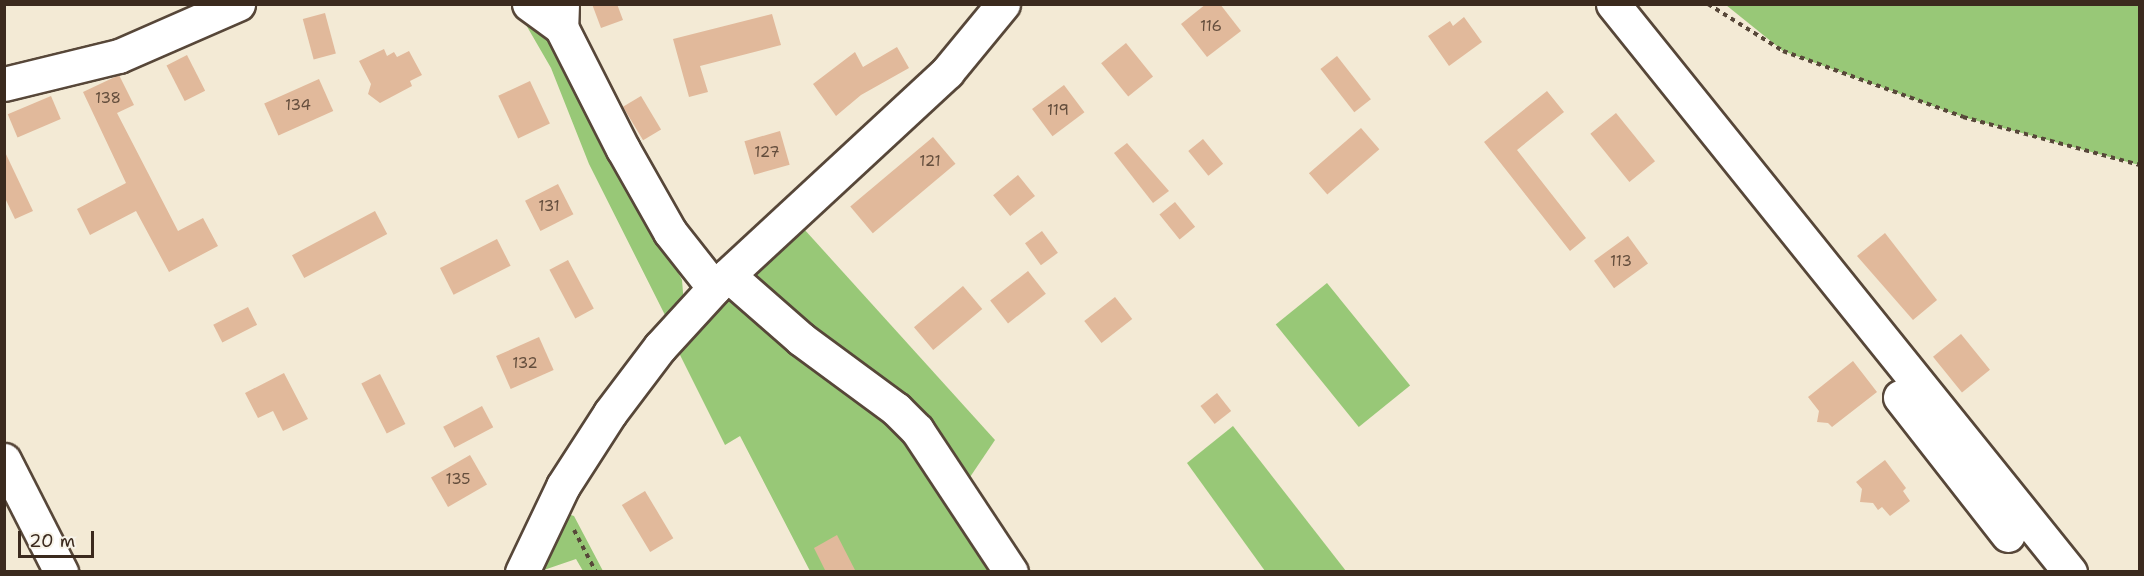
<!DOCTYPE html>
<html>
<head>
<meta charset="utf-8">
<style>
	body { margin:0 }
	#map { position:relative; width:2144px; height:576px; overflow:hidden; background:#f3ead5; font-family:"Shantell Sans",sans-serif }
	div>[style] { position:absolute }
	.green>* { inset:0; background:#98c877; transform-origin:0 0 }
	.building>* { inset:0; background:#e1b99b; transform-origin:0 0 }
	.path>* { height:4px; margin-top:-2px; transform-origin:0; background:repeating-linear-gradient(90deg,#574739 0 4.5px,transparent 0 9px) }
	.roads { filter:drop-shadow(2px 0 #574739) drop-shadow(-2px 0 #574739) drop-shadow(0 2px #574739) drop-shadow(0 -2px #574739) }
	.minor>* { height:33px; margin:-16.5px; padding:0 16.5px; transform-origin:16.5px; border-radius:16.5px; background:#fff }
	span { translate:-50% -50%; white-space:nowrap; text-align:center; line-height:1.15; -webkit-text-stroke:4.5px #f7f3e8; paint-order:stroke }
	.number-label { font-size:15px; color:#644e3d }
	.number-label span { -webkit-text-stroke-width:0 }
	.frame { position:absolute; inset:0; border:6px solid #3b2a1e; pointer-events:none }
	.scale { position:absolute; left:18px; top:531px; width:76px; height:27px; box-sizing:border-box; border:3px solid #3b2a1e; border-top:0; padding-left:8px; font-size:18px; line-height:21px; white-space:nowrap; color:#3b2a1e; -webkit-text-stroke:4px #f7f3e8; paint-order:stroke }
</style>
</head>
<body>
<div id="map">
	<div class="green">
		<i style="clip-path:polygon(1726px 5px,2139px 5px,2139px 165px,1963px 117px,1783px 51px)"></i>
		<i style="clip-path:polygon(518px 11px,541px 23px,567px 58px,682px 280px,684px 305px,668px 321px,589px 164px,551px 68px)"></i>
		<i style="clip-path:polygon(804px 229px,995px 440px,966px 483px,746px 278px)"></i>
		<i style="left:1327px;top:283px;width:132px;height:66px;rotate:51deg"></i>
		<i style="clip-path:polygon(727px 291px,890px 415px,998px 571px,810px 571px,740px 436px,725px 445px,677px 349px)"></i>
		<i style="clip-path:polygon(1233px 426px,1346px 571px,1265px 571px,1187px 463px)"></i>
		<i style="clip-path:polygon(562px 512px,574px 516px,603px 571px,583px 571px,576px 559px,538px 572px)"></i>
	</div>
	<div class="building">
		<i style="clip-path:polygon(592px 4px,617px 4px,623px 20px,601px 28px)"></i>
		<i style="clip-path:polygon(1206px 4px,1220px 4px,1241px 31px,1207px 57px,1181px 24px)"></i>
		<i style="left:325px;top:13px;width:42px;height:23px;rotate:75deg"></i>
		<i style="clip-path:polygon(772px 14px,781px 45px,700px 66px,708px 92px,689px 97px,673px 39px)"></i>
		<i style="clip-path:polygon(1464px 17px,1482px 42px,1449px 66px,1428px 36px,1450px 21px,1453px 26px)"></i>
		<i style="left:1126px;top:43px;width:43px;height:32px;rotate:51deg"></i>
		<i style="clip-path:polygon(897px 47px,909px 68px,861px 95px,836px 116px,813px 84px,855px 52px,863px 67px)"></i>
		<i style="clip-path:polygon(384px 49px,387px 56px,394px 52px,397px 57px,409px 51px,422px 75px,410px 81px,412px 86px,380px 103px,368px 94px,371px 84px,359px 61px)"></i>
		<i style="left:187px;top:55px;width:40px;height:23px;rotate:63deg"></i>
		<i style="left:1337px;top:56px;width:55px;height:21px;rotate:52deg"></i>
		<i style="clip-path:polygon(119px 75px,134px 105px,117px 113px,178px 231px,203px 218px,218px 246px,169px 272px,136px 211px,90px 235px,77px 209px,126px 183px,83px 92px)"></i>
		<i style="left:319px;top:79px;width:35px;height:60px;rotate:66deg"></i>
		<i style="left:530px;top:81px;width:47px;height:35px;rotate:65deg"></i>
		<i style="left:1064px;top:85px;width:34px;height:40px;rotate:53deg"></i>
		<i style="clip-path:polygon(1547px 91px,1564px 112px,1517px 150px,1586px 238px,1570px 251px,1484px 142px)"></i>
		<i style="left:51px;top:96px;width:25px;height:47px;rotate:67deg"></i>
		<i style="left:641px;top:96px;width:39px;height:21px;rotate:59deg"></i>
		<i style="left:1616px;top:113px;width:62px;height:33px;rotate:51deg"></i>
		<i style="left:1361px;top:128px;width:28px;height:69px;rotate:49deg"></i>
		<i style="left:780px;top:131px;width:35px;height:37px;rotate:74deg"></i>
		<i style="left:933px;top:137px;width:35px;height:108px;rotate:50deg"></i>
		<i style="left:1203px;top:139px;width:32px;height:19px;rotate:51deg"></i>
		<i style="clip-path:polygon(1127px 143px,1169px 191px,1153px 203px,1114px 153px)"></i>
		<i style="clip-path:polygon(4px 150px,33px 211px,15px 219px,4px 196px)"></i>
		<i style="left:1018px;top:175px;width:27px;height:32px;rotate:51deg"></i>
		<i style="left:558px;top:184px;width:34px;height:37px;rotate:63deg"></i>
		<i style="left:1175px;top:202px;width:32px;height:20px;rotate:51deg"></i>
		<i style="left:375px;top:211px;width:26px;height:94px;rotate:62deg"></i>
		<i style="left:1042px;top:231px;width:27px;height:21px;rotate:54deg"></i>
		<i style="clip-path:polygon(1885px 233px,1937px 300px,1913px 320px,1857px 256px)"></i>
		<i style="left:1628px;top:236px;width:34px;height:42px;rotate:54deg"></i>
		<i style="left:497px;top:239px;width:30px;height:64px;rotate:63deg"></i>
		<i style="left:568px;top:260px;width:55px;height:21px;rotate:62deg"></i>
		<i style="left:1028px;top:271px;width:29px;height:48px;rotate:52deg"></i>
		<i style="left:963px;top:286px;width:30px;height:64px;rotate:50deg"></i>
		<i style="left:1115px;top:297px;width:28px;height:39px;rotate:52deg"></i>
		<i style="left:248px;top:307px;width:20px;height:39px;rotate:63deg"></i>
		<i style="left:1961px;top:334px;width:46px;height:36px;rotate:51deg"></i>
		<i style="left:539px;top:337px;width:36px;height:47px;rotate:66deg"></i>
		<i style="clip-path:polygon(1853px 361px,1877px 392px,1832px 427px,1828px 423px,1817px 422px,1819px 411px,1808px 397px)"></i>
		<i style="clip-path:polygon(284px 373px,308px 419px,283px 431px,273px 411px,258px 418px,245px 393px)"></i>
		<i style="left:380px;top:374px;width:56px;height:21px;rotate:63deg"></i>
		<i style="left:1217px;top:393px;width:23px;height:21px;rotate:52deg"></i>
		<i style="left:482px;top:406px;width:24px;height:44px;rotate:62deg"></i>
		<i style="left:470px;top:455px;width:34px;height:45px;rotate:60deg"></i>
		<i style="clip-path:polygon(1885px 460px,1906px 488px,1903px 491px,1910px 501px,1890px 516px,1882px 507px,1878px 510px,1873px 503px,1860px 502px,1862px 489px,1856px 482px)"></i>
		<i style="left:645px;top:491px;width:55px;height:27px;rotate:59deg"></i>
		<i style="clip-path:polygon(837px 535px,856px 572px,826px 572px,814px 548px)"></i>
	</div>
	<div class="path">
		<i style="left:1708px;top:4px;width:89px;rotate:32.1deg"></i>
		<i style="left:1783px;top:51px;width:192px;rotate:20.1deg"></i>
		<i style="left:1963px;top:117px;width:183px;rotate:15.2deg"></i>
		<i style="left:574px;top:530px;width:47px;rotate:62.4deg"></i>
	</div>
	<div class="roads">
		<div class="minor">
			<i style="left:529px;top:4px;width:39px;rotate:36deg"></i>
			<i style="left:562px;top:4px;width:23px;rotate:92deg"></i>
			<i style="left:561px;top:27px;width:137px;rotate:63.1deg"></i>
			<i style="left:623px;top:149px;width:95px;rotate:60.5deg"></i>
			<i style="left:670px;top:232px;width:71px;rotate:51.8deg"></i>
			<i style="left:1613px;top:4px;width:729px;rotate:51.18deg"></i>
			<i style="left:4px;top:84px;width:118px;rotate:-13.7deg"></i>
			<i style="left:119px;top:56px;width:130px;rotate:-23.6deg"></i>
			<i style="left:728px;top:275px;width:97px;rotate:41.2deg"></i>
			<i style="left:801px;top:339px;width:118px;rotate:36.4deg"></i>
			<i style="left:896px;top:409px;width:30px;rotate:45deg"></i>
			<i style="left:917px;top:430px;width:170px;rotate:56.5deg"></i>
			<i style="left:1900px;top:397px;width:175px;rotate:52deg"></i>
			<i style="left:4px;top:460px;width:126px;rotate:63deg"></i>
			<i style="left:522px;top:572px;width:95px;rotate:-64.5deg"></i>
			<i style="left:563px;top:486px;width:87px;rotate:-57.2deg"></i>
			<i style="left:610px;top:413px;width:83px;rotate:-52.9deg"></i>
			<i style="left:660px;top:347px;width:80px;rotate:-47.5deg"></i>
			<i style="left:714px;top:288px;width:318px;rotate:-42.8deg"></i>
			<i style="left:947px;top:72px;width:88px;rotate:-50.5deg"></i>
		</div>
	</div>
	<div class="number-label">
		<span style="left:1211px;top:27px">116</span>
		<span style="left:108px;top:99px">138</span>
		<span style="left:298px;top:106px">134</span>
		<span style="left:1058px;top:111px">119</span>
		<span style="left:767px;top:153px">127</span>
		<span style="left:930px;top:162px">121</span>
		<span style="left:549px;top:207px">131</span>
		<span style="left:1621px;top:262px">113</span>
		<span style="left:525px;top:364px">132</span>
		<span style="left:458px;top:480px">135</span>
	</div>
	<div class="frame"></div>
	<div class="scale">20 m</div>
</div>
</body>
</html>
